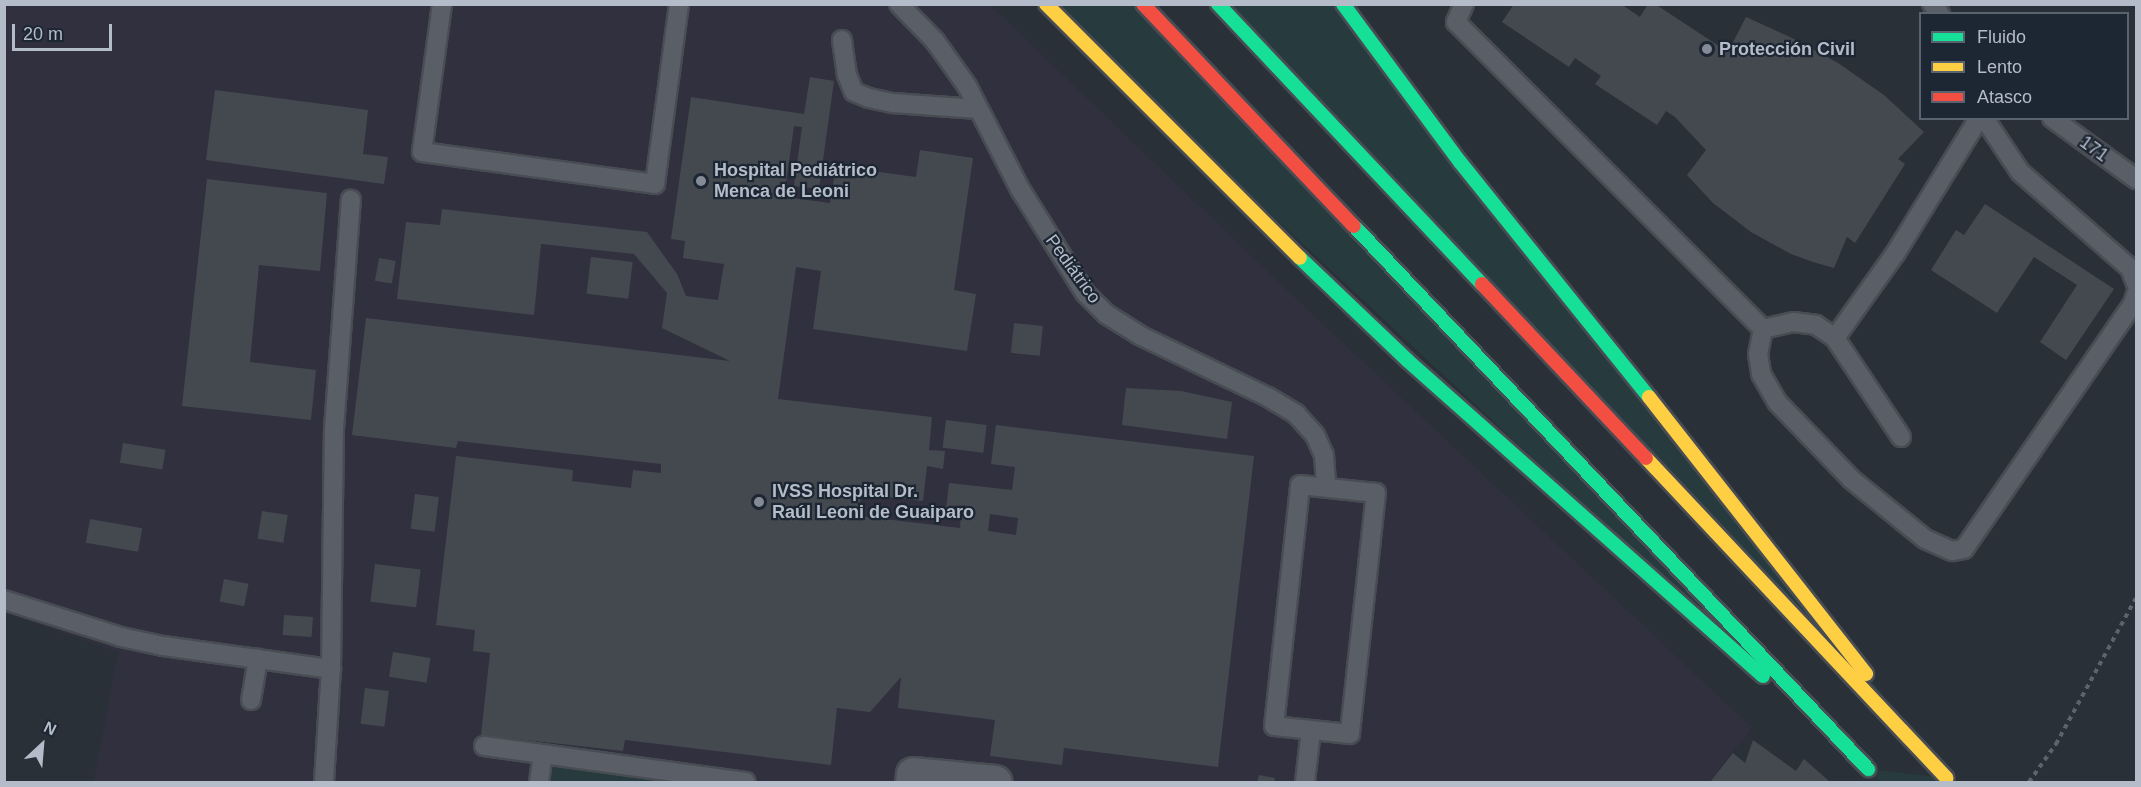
<!DOCTYPE html>
<html>
<head>
<meta charset="utf-8">
<style>
	body { margin:0 }
	#map { position:relative; width:2141px; height:787px; overflow:hidden; background:#2a3038; font-family:Arial,sans-serif }
	div>[style] { position:absolute }
	.medical>* { inset:0; background:#31303e }
	.green>* { inset:0; background:#273a3e }
	.building>* { inset:0; background:#444950; transform-origin:0 0 }
	.path>* { height:4px; margin-top:-2px; transform-origin:0; background:repeating-linear-gradient(90deg,#5d636a 0 4.5px,transparent 0 9px) }
	.roads { filter:drop-shadow(2px 0 #484c53) drop-shadow(-2px 0 #484c53) drop-shadow(0 2px #484c53) drop-shadow(0 -2px #484c53) }
	.lane>* { height:18px; margin:-9px; padding:0 9px; transform-origin:9px; border-radius:9px; background:#5a5e66 }
	.street>* { height:33px; margin:-16.5px; padding:0 16.5px; transform-origin:16.5px; border-radius:16.5px; background:#5a5e66 }
	.fast>* { height:14px; margin:-7px; padding:0 7px; transform-origin:7px; border-radius:7px; background:#16e098 }
	.slow>* { height:14px; margin:-7px; padding:0 7px; transform-origin:7px; border-radius:7px; background:#ffcf43 }
	.jam>* { height:14px; margin:-7px; padding:0 7px; transform-origin:7px; border-radius:7px; background:#f24e42 }
	.dots>* { width:16px; height:16px; translate:-50% -50%; box-sizing:border-box; border:3px solid #1d2633; border-radius:50% }
	span { translate:-50% -50%; white-space:nowrap; text-align:center; line-height:1.15; -webkit-text-stroke:4.5px #1d2633; paint-order:stroke }
	.poi-label { font-size:18px; color:#b4bcc9; font-weight:700 }
	.left { translate:0 -50%; text-align:left }
	.street-label { font-size:18px; color:#b4bcc9 }
	.frame { position:absolute; inset:0; border:6px solid #b4bcc9; pointer-events:none }
	.legend { position:absolute; left:1919px; top:12px; width:210px; height:108px; box-sizing:border-box; background:#1d2633; border:2px solid #59626f; margin:0; padding:8px 10px; list-style:none; font-size:18px; color:#b4bcc9 }
	.legend li { display:flex; align-items:center; gap:12px; height:30px }
	.legend b { width:30px; border:2px solid #59626f }
	.north { position:absolute; left:12px; top:715px; width:60px; height:60px; -webkit-text-stroke:4px #1d2633; paint-order:stroke; rotate:26deg; font-size:16px; font-weight:700; line-height:24px; text-align:center; color:#b4bcc9 }
	.north::after { content:''; display:block; margin:auto; width:21px; height:27px; background:#b4bcc9; clip-path:polygon(50% 0,100% 100%,50% 72%,0 100%) }
	.scale { position:absolute; left:12px; top:24px; width:100px; height:27px; box-sizing:border-box; border:3px solid #b4bcc9; border-top:0; padding-left:8px; font-size:18px; line-height:21px; white-space:nowrap; color:#b4bcc9; -webkit-text-stroke:4px #1d2633; paint-order:stroke }
</style>
</head>
<body>
<div id="map">
	<div class="medical">
		<i style="clip-path:polygon(7px 4px,990px 5px,1290px 293px,1752px 728px,1709px 782px,94px 782px,118px 652px,5px 613px,4px 6px)"></i>
	</div>
	<div class="green">
		<i style="clip-path:polygon(1046px 5px,1143px 5px,1868px 769px,1946px 778px,1218px 5px,1343px 5px,1951px 782px,1881px 782px)"></i>
		<i style="clip-path:polygon(543px 755px,746px 782px,539px 782px)"></i>
	</div>
	<div class="building">
		<i style="clip-path:polygon(1514px 4px,1621px 4px,1640px 17px,1648px 4px,1655px 4px,1728px 52px,1746px 17px,1792px 38px,1838px 63px,1884px 95px,1924px 132px,1898px 159px,1905px 164px,1855px 243px,1847px 237px,1834px 268px,1813px 262px,1791px 254px,1751px 232px,1713px 203px,1687px 175px,1706px 150px,1675px 117px,1666px 111px,1657px 125px,1595px 84px,1601px 76px,1575px 58px,1569px 67px,1502px 22px)"></i>
		<i style="clip-path:polygon(evenodd,810px 77px,834px 81px,819px 189px,794px 186px,802px 127px,794px 126px,784px 197px,830px 203px,836px 166px,916px 177px,920px 150px,973px 158px,954px 290px,976px 294px,967px 351px,813px 329px,821px 271px,796px 267px,778px 399px,932px 417px,929px 450px,945px 451px,943px 469px,927px 466px,923px 501px,861px 494px,859px 516px,960px 528px,961px 511px,946px 509px,949px 483px,1012px 490px,1015px 467px,991px 464px,996px 425px,1254px 456px,1218px 767px,1064px 748px,1062px 765px,990px 756px,995px 720px,898px 708px,901px 677px,870px 712px,837px 708px,831px 765px,625px 740px,623px 751px,481px 735px,490px 653px,473px 651px,475px 630px,436px 625px,456px 456px,573px 470px,572px 481px,631px 488px,633px 470px,661px 473px,661px 464px,458px 441px,456px 448px,352px 435px,366px 318px,730px 361px,662px 328px,667px 293px,634px 254px,541px 244px,534px 315px,397px 299px,406px 222px,440px 225px,442px 209px,647px 232px,677px 274px,686px 296px,718px 300px,724px 264px,683px 258px,685px 241px,671px 239px,691px 97px,804px 114px,810px 77px,990px 514px,1018px 518px,1016px 535px,988px 531px,990px 514px)"></i>
		<i style="clip-path:polygon(215px 90px,368px 110px,363px 154px,388px 157px,384px 184px,206px 160px)"></i>
		<i style="clip-path:polygon(207px 179px,327px 193px,320px 271px,259px 265px,250px 362px,316px 370px,311px 420px,182px 406px)"></i>
		<i style="clip-path:polygon(1985px 204px,2114px 289px,2066px 360px,2040px 342px,2077px 285px,2034px 257px,1997px 313px,1931px 270px,1956px 230px,1964px 235px)"></i>
		<i style="left:591px;top:257px;width:42px;height:37px;rotate:7deg"></i>
		<i style="left:379px;top:258px;width:17px;height:23px;rotate:10deg"></i>
		<i style="left:1014px;top:323px;width:29px;height:30px;rotate:6deg"></i>
		<i style="clip-path:polygon(1126px 388px,1181px 391px,1232px 402px,1227px 439px,1122px 425px)"></i>
		<i style="left:946px;top:420px;width:41px;height:28px;rotate:7deg"></i>
		<i style="left:123px;top:443px;width:43px;height:20px;rotate:9deg"></i>
		<i style="left:415px;top:494px;width:24px;height:35px;rotate:7deg"></i>
		<i style="left:262px;top:511px;width:26px;height:28px;rotate:9deg"></i>
		<i style="left:90px;top:519px;width:53px;height:24px;rotate:10deg"></i>
		<i style="left:375px;top:564px;width:46px;height:38px;rotate:7deg"></i>
		<i style="left:224px;top:579px;width:25px;height:23px;rotate:11deg"></i>
		<i style="left:284px;top:615px;width:29px;height:20px;rotate:4deg"></i>
		<i style="left:393px;top:652px;width:38px;height:25px;rotate:9deg"></i>
		<i style="left:365px;top:688px;width:24px;height:36px;rotate:7deg"></i>
		<i style="clip-path:polygon(1753px 740px,1796px 771px,1804px 759px,1830px 782px,1710px 782px,1733px 753px,1745px 763px)"></i>
		<i style="clip-path:polygon(1259px 775px,1275px 778px,1274px 782px,1257px 782px)"></i>
	</div>
	<div class="path">
		<i style="left:2029px;top:782px;width:47px;rotate:-54.6deg"></i>
		<i style="left:2056px;top:744px;width:166px;rotate:-61.3deg"></i>
	</div>
	<div class="roads">
		<div class="lane">
			<i style="left:442px;top:4px;width:149px;rotate:97.7deg"></i>
			<i style="left:422px;top:152px;width:235px;rotate:7.8deg"></i>
			<i style="left:655px;top:184px;width:182px;rotate:-82.4deg"></i>
			<i style="left:899px;top:4px;width:52px;rotate:45.8deg"></i>
			<i style="left:935px;top:41px;width:55px;rotate:54.6deg"></i>
			<i style="left:967px;top:86px;width:116px;rotate:62.8deg"></i>
			<i style="left:1020px;top:189px;width:123px;rotate:58deg"></i>
			<i style="left:1085px;top:293px;width:30px;rotate:45deg"></i>
			<i style="left:1106px;top:314px;width:39px;rotate:32deg"></i>
			<i style="left:1139px;top:335px;width:143px;rotate:25.7deg"></i>
			<i style="left:1268px;top:397px;width:33px;rotate:31deg"></i>
			<i style="left:1296px;top:414px;width:28px;rotate:48deg"></i>
			<i style="left:1315px;top:435px;width:22px;rotate:66deg"></i>
			<i style="left:1324px;top:455px;width:32px;rotate:86deg"></i>
			<i style="left:1464px;top:4px;width:20px;rotate:114deg"></i>
			<i style="left:1456px;top:22px;width:434px;rotate:45deg"></i>
			<i style="left:1932px;top:4px;width:13px;rotate:51deg"></i>
			<i style="left:842px;top:40px;width:35px;rotate:82deg"></i>
			<i style="left:847px;top:75px;width:18px;rotate:68deg"></i>
			<i style="left:854px;top:92px;width:16px;rotate:22deg"></i>
			<i style="left:869px;top:98px;width:25px;rotate:12deg"></i>
			<i style="left:893px;top:103px;width:85px;rotate:4deg"></i>
			<i style="left:1984px;top:118px;width:65px;rotate:56.3deg"></i>
			<i style="left:2020px;top:172px;width:146px;rotate:41.1deg"></i>
			<i style="left:2130px;top:268px;width:17px;rotate:69deg"></i>
			<i style="left:2052px;top:118px;width:104px;rotate:36deg"></i>
			<i style="left:1763px;top:329px;width:25px;rotate:101deg"></i>
			<i style="left:1758px;top:354px;width:20px;rotate:81deg"></i>
			<i style="left:1761px;top:374px;width:32px;rotate:60deg"></i>
			<i style="left:1777px;top:402px;width:107px;rotate:46.1deg"></i>
			<i style="left:1851px;top:479px;width:95px;rotate:39deg"></i>
			<i style="left:1925px;top:539px;width:30px;rotate:24deg"></i>
			<i style="left:1952px;top:551px;width:12px;rotate:-9deg"></i>
			<i style="left:1964px;top:549px;width:298px;rotate:-55.4deg"></i>
			<i style="left:2133px;top:304px;width:10px;rotate:-73deg"></i>
			<i style="left:1763px;top:329px;width:31px;rotate:-13deg"></i>
			<i style="left:1793px;top:322px;width:23px;rotate:7deg"></i>
			<i style="left:1816px;top:325px;width:23px;rotate:34deg"></i>
			<i style="left:1835px;top:338px;width:119px;rotate:56.3deg"></i>
			<i style="left:1835px;top:338px;width:103px;rotate:-54.5deg"></i>
			<i style="left:1895px;top:254px;width:160px;rotate:-58.3deg"></i>
			<i style="left:1300px;top:485px;width:76px;rotate:6deg"></i>
			<i style="left:1376px;top:493px;width:242px;rotate:96.2deg"></i>
			<i style="left:1350px;top:734px;width:76px;rotate:-174deg"></i>
			<i style="left:1274px;top:726px;width:242px;rotate:-83.8deg"></i>
			<i style="left:4px;top:600px;width:123px;rotate:17.5deg"></i>
			<i style="left:121px;top:637px;width:43px;rotate:12.1deg"></i>
			<i style="left:163px;top:646px;width:170px;rotate:7.8deg"></i>
			<i style="left:251px;top:700px;width:42px;rotate:-80.3deg"></i>
			<i style="left:484px;top:746px;width:264px;rotate:7.8deg"></i>
			<i style="left:324px;top:782px;width:113px;rotate:-86.5deg"></i>
			<i style="left:331px;top:669px;width:240px;rotate:-89.3deg"></i>
			<i style="left:334px;top:429px;width:230px;rotate:-85.8deg"></i>
			<i style="left:539px;top:782px;width:27px;rotate:-82deg"></i>
			<i style="left:1305px;top:782px;width:52px;rotate:-83.4deg"></i>
		</div>
		<div class="street">
			<i style="left:912px;top:782px;width:8px;rotate:-83deg"></i>
			<i style="left:913px;top:774px;width:82px;rotate:5.6deg"></i>
		</div>
		<div class="fast">
			<i style="left:1218px;top:4px;width:385px;rotate:46.7deg"></i>
			<i style="left:1343px;top:4px;width:197px;rotate:53.5deg"></i>
			<i style="left:1460px;top:162px;width:302px;rotate:51.2deg"></i>
			<i style="left:1354px;top:226px;width:748px;rotate:46.57deg"></i>
			<i style="left:1300px;top:258px;width:148px;rotate:43.6deg"></i>
			<i style="left:1407px;top:360px;width:476px;rotate:41.6deg"></i>
		</div>
		<div class="slow">
			<i style="left:1046px;top:4px;width:359px;rotate:45deg"></i>
			<i style="left:1649px;top:397px;width:352px;rotate:51.9deg"></i>
			<i style="left:1646px;top:458px;width:439px;rotate:46.8deg"></i>
		</div>
		<div class="jam">
			<i style="left:1143px;top:4px;width:306px;rotate:46.5deg"></i>
			<i style="left:1482px;top:284px;width:239px;rotate:46.7deg"></i>
		</div>
	</div>
	<div class="dots">
		<i style="left:1707px;top:49px;background:#848b96"></i>
		<i style="left:701px;top:181px;background:#848b96"></i>
		<i style="left:759px;top:502px;background:#848b96"></i>
	</div>
	<div class="poi-label">
		<span class="left" style="left:1719px;top:49px">Protección Civil</span>
		<span class="left" style="left:714px;top:181px">Hospital Pediátrico<br>Menca de Leoni</span>
		<span class="left" style="left:772px;top:502px">IVSS Hospital Dr.<br>Raúl Leoni de Guaiparo</span>
	</div>
	<div class="street-label">
		<span style="left:2094px;top:149px;rotate:36deg">171</span>
		<span style="left:1073px;top:269px;rotate:54deg">Pediátrico</span>
	</div>
	<div class="frame"></div>
	<ul class="legend">
	<li><b style="height:8px;background:#16e098"></b>Fluido</li>
	<li><b style="height:8px;background:#ffcf43"></b>Lento</li>
	<li><b style="height:8px;background:#f24e42"></b>Atasco</li>
	</ul>
	<div class="north">N</div>
	<div class="scale">20 m</div>
</div>
</body>
</html>
